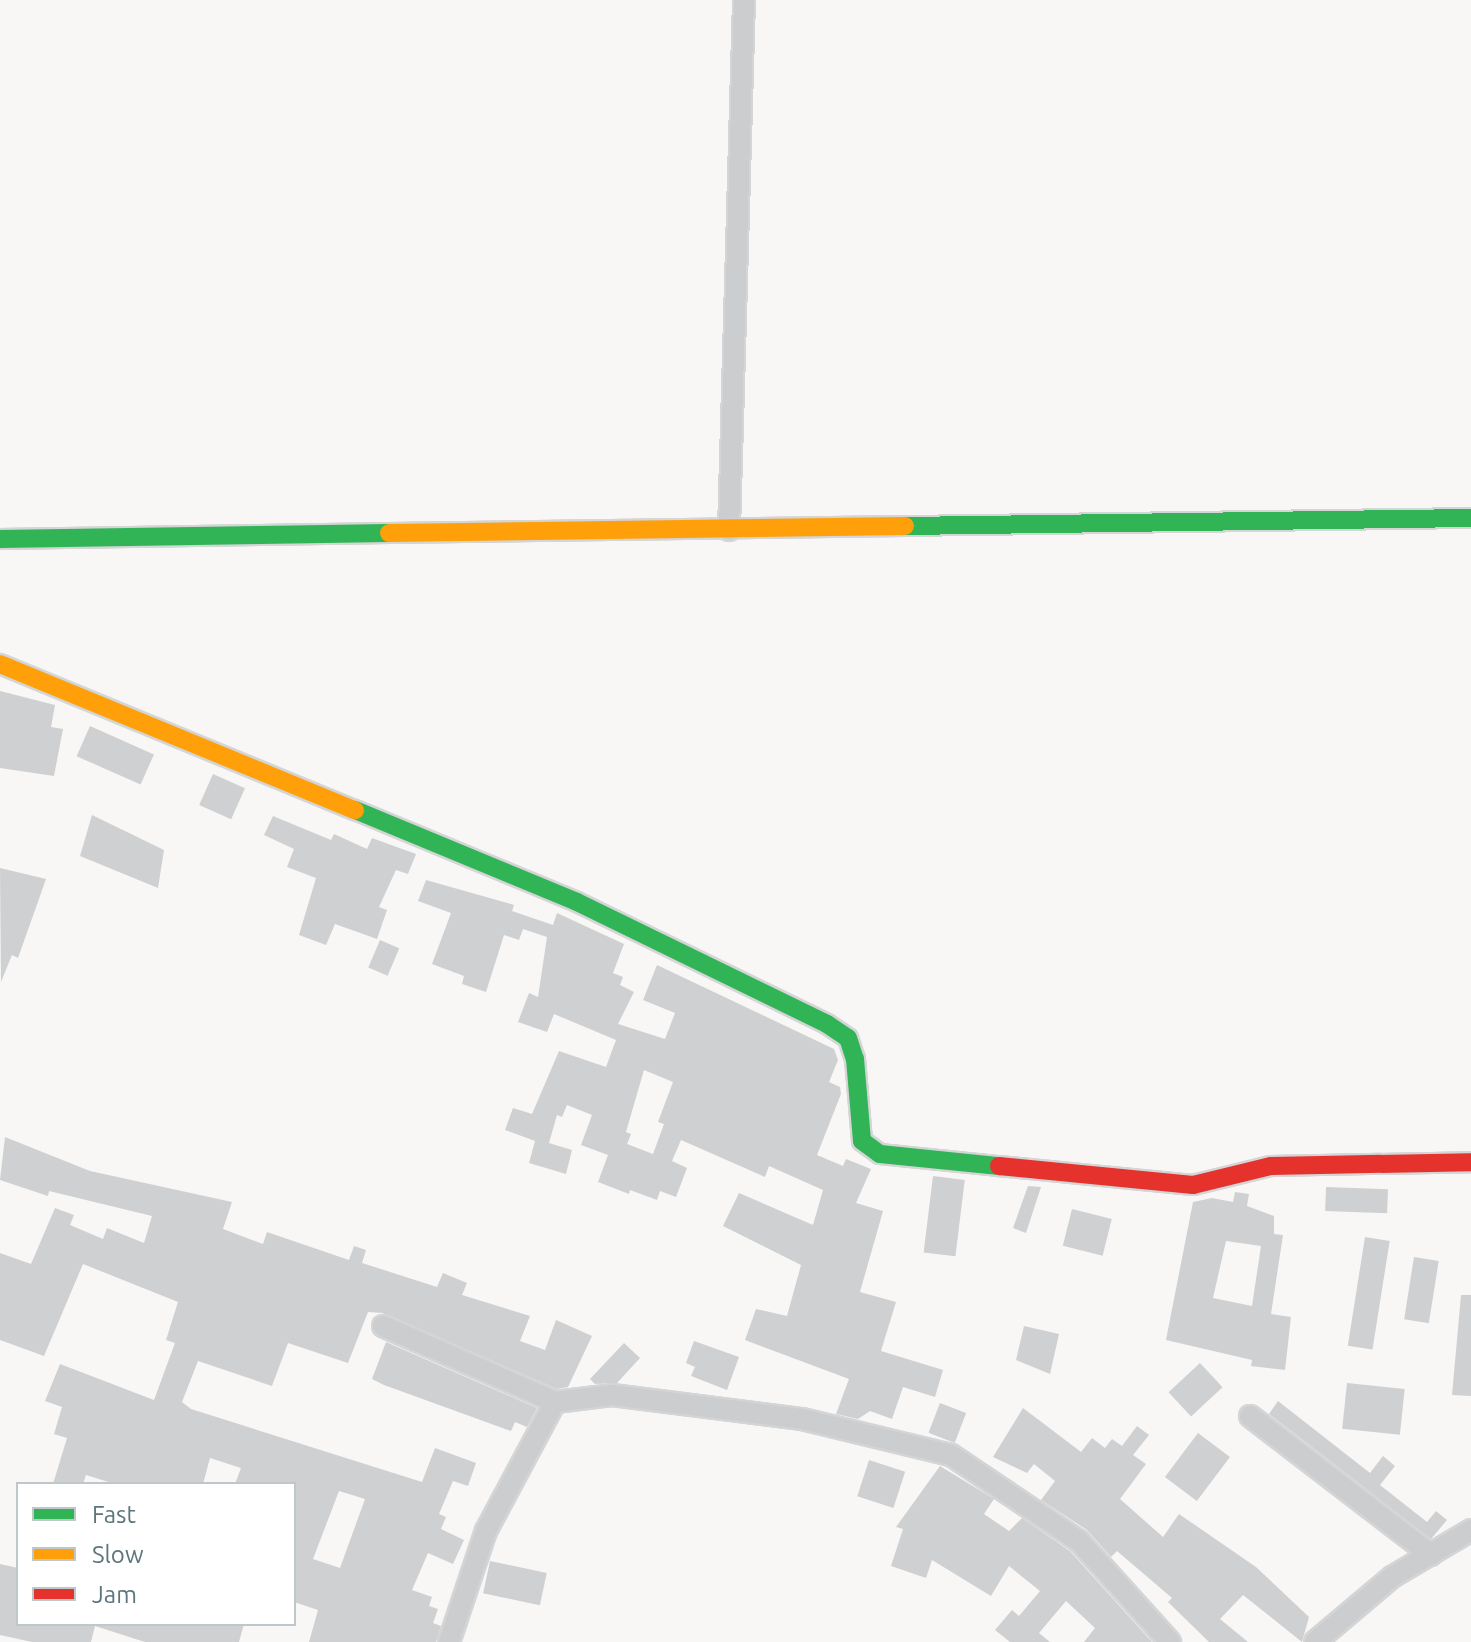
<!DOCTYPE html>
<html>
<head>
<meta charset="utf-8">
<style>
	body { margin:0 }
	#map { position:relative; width:1471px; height:1642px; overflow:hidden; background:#f8f7f6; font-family:Ubuntu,sans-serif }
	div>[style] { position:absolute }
	.building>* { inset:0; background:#cfd0d1; transform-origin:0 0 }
	.roads { filter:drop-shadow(2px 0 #d4d5d6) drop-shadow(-2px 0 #d4d5d6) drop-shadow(0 2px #d4d5d6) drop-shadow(0 -2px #d4d5d6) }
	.street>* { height:20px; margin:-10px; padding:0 10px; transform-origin:10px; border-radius:10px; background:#cccdce }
	.fast>* { height:18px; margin:-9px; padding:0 9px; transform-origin:9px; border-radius:9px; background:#30b455 }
	.slow>* { height:18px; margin:-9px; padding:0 9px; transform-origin:9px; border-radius:9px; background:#ff9f0a }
	.jam>* { height:18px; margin:-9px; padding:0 9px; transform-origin:9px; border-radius:9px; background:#e5322d }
	span { translate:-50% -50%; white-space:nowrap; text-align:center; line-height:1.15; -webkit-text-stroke:8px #fff; paint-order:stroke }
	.legend { position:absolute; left:16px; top:1482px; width:280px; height:144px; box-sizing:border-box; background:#fff; border:2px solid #bec8cb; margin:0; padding:10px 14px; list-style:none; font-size:24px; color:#5d767d }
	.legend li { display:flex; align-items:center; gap:16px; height:40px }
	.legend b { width:40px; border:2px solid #bec8cb }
</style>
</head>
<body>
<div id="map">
	<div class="building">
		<i style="clip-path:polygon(0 691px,55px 705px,51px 727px,63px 729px,54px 776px,0 768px)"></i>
		<i style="left:90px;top:726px;width:70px;height:33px;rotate:24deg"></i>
		<i style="left:213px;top:774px;width:35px;height:34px;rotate:24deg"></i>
		<i style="clip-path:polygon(92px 815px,164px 850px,158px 888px,80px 856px)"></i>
		<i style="clip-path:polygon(273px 816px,331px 840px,334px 834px,367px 849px,372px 838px,416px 854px,408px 874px,396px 870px,379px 907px,387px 910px,377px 939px,335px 924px,326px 945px,299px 935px,316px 878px,287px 867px,294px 849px,264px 835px)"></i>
		<i style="clip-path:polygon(0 868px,46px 879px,18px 958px,12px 955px,1px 982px)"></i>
		<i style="clip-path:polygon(evenodd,426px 880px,514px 905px,512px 911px,553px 925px,557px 913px,624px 944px,613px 973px,623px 977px,620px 985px,634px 992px,618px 1024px,665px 1039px,675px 1013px,643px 1000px,657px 965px,834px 1049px,838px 1060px,829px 1082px,840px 1087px,841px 1094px,817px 1155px,843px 1166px,846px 1159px,871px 1169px,856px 1203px,883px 1211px,860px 1292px,896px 1302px,881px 1351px,943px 1370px,935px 1397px,903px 1387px,892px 1419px,870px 1411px,858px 1419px,836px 1414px,849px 1379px,745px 1340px,756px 1309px,787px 1316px,801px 1265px,723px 1226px,739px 1193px,813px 1225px,823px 1190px,769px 1166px,765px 1177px,681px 1140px,672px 1161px,687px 1168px,676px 1197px,660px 1191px,657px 1200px,630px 1190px,629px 1194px,598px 1182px,608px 1155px,581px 1145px,592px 1115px,567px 1105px,562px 1117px,557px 1115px,549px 1143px,572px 1150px,566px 1174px,529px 1163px,535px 1141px,505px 1130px,513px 1108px,532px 1114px,559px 1051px,606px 1067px,616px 1040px,554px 1014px,547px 1032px,518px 1022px,529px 993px,538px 997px,547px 937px,523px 929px,519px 940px,504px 935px,486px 992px,462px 984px,464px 976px,432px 964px,451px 913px,418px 901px,426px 880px,644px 1070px,673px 1082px,658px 1122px,664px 1124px,653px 1154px,627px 1144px,631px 1134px,626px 1132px,644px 1070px)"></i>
		<i style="left:380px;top:940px;width:21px;height:30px;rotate:23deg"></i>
		<i style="clip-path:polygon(evenodd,5px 1137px,90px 1171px,232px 1202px,223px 1229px,263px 1244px,267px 1232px,349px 1260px,354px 1246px,366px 1250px,362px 1263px,437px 1287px,443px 1273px,467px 1283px,462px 1295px,530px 1316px,520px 1341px,545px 1350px,556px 1320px,592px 1336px,568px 1387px,557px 1389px,382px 1313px,368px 1312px,348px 1363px,288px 1343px,272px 1386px,198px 1361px,182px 1402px,191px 1409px,422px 1482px,435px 1448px,476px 1463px,468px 1486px,453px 1481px,439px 1514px,446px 1517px,441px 1529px,464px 1540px,453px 1564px,428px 1553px,412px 1590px,432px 1597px,429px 1606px,438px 1609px,433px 1623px,441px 1626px,436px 1642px,309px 1642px,318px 1610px,294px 1602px,294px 1484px,235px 1484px,241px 1468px,210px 1458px,203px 1484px,115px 1484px,86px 1475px,83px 1484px,53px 1484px,67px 1438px,54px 1434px,62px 1407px,45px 1401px,60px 1364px,154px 1400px,175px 1343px,166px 1340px,178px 1302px,83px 1264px,44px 1356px,0 1340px,0 1253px,31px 1264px,55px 1208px,74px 1215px,70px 1225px,103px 1239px,107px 1228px,144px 1243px,152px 1216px,49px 1191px,48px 1196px,0 1180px,5px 1137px,339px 1491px,365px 1499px,340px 1568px,313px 1559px,339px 1491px)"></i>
		<i style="left:933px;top:1176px;width:32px;height:77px;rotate:7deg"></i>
		<i style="clip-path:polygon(1028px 1186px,1041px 1187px,1026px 1233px,1013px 1228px)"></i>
		<i style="left:1326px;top:1187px;width:62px;height:24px;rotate:2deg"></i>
		<i style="clip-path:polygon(evenodd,1235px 1192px,1249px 1194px,1247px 1206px,1274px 1216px,1274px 1234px,1283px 1235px,1271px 1314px,1291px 1317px,1285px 1370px,1251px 1366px,1252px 1360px,1166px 1340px,1193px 1202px,1212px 1198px,1233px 1202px,1235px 1192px,1226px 1241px,1261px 1246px,1252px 1306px,1213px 1298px,1226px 1241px)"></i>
		<i style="left:1072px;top:1209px;width:41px;height:38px;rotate:14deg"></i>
		<i style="left:1365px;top:1237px;width:25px;height:110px;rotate:9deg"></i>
		<i style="left:1414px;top:1257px;width:25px;height:63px;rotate:9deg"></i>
		<i style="clip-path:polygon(1461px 1295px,1471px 1295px,1471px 1396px,1452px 1395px)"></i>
		<i style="clip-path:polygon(1024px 1326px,1059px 1334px,1050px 1374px,1016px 1360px)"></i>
		<i style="clip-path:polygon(694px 1341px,739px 1357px,727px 1390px,691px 1376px,695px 1367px,686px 1363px)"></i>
		<i style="clip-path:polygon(386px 1342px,537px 1408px,527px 1427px,515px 1422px,511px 1431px,384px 1385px,372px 1379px)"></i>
		<i style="clip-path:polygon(624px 1343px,640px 1358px,617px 1383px,595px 1384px,590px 1379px)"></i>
		<i style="left:1200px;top:1363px;width:33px;height:43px;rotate:47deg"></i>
		<i style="left:1347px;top:1383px;width:58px;height:46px;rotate:6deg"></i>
		<i style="clip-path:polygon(1278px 1401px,1370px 1473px,1383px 1456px,1395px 1466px,1380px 1485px,1427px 1522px,1436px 1511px,1447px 1520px,1431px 1539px,1269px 1414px)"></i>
		<i style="left:940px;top:1403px;width:28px;height:32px;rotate:21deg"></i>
		<i style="clip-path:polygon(1023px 1408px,1081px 1452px,1092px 1438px,1105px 1448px,1112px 1439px,1122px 1446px,1137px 1426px,1149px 1435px,1133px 1455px,1146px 1464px,1120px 1499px,1163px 1537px,1179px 1514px,1256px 1567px,1309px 1617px,1302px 1642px,1243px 1595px,1220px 1619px,1248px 1642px,1209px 1642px,1168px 1602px,1172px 1598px,1117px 1551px,1111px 1557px,1087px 1530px,1041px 1500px,1055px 1481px,1034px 1464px,1027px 1473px,993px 1457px)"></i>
		<i style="left:1198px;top:1433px;width:40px;height:55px;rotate:37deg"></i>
		<i style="left:869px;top:1460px;width:38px;height:38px;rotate:18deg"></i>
		<i style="clip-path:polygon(940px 1466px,994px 1499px,984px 1514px,1009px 1531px,1022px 1518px,1070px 1551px,1152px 1642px,1084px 1642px,1095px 1628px,1066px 1601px,1039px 1633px,1050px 1642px,1010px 1642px,995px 1630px,1012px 1610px,1019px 1616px,1040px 1591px,1009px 1566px,991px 1596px,932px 1560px,926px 1578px,891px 1566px,903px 1529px,896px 1527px)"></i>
		<i style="left:490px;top:1561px;width:58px;height:33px;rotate:12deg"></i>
		<i style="clip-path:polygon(0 1564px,18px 1568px,18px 1624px,244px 1624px,239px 1642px,145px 1642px,95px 1626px,91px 1642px,32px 1642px,0 1635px)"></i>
	</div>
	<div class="roads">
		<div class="street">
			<i style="left:729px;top:530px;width:530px;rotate:-88.38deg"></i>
			<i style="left:383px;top:1326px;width:188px;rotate:23.8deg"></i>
			<i style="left:555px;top:1402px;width:57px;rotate:-7deg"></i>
			<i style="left:612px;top:1395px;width:192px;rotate:7.2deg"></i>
			<i style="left:802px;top:1419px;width:153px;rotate:13.6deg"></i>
			<i style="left:951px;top:1455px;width:154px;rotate:33.9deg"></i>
			<i style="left:1079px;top:1541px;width:136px;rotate:48deg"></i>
			<i style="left:1250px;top:1416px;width:228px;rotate:37.5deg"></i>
			<i style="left:449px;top:1642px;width:117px;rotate:-71.6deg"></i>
			<i style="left:486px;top:1531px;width:146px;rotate:-61.9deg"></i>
			<i style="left:1315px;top:1642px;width:101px;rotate:-40.2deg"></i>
			<i style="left:1392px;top:1577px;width:92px;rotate:-30.7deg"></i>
		</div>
		<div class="fast">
			<i style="left:905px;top:526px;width:566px;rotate:-0.81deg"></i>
			<i style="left:0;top:539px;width:389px;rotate:-0.9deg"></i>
			<i style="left:355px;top:810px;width:240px;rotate:22.5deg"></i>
			<i style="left:577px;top:902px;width:278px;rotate:26deg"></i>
			<i style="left:827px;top:1024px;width:25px;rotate:34deg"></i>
			<i style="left:848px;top:1038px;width:22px;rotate:72deg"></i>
			<i style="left:855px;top:1059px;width:82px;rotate:85.1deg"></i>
			<i style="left:862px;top:1141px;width:22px;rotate:36deg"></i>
			<i style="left:880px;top:1154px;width:120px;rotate:5.8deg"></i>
		</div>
		<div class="slow">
			<i style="left:389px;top:533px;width:516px;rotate:-0.78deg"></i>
			<i style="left:0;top:664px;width:384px;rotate:22.4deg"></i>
		</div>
		<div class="jam">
			<i style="left:999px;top:1166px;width:195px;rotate:5.6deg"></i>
			<i style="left:1193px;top:1185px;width:80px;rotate:-13.7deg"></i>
			<i style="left:1271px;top:1166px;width:200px;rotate:-1.1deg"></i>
		</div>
	</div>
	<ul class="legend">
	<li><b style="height:10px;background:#30b455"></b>Fast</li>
	<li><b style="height:10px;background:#ff9f0a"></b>Slow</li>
	<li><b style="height:10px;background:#e5322d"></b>Jam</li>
	</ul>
</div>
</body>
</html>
